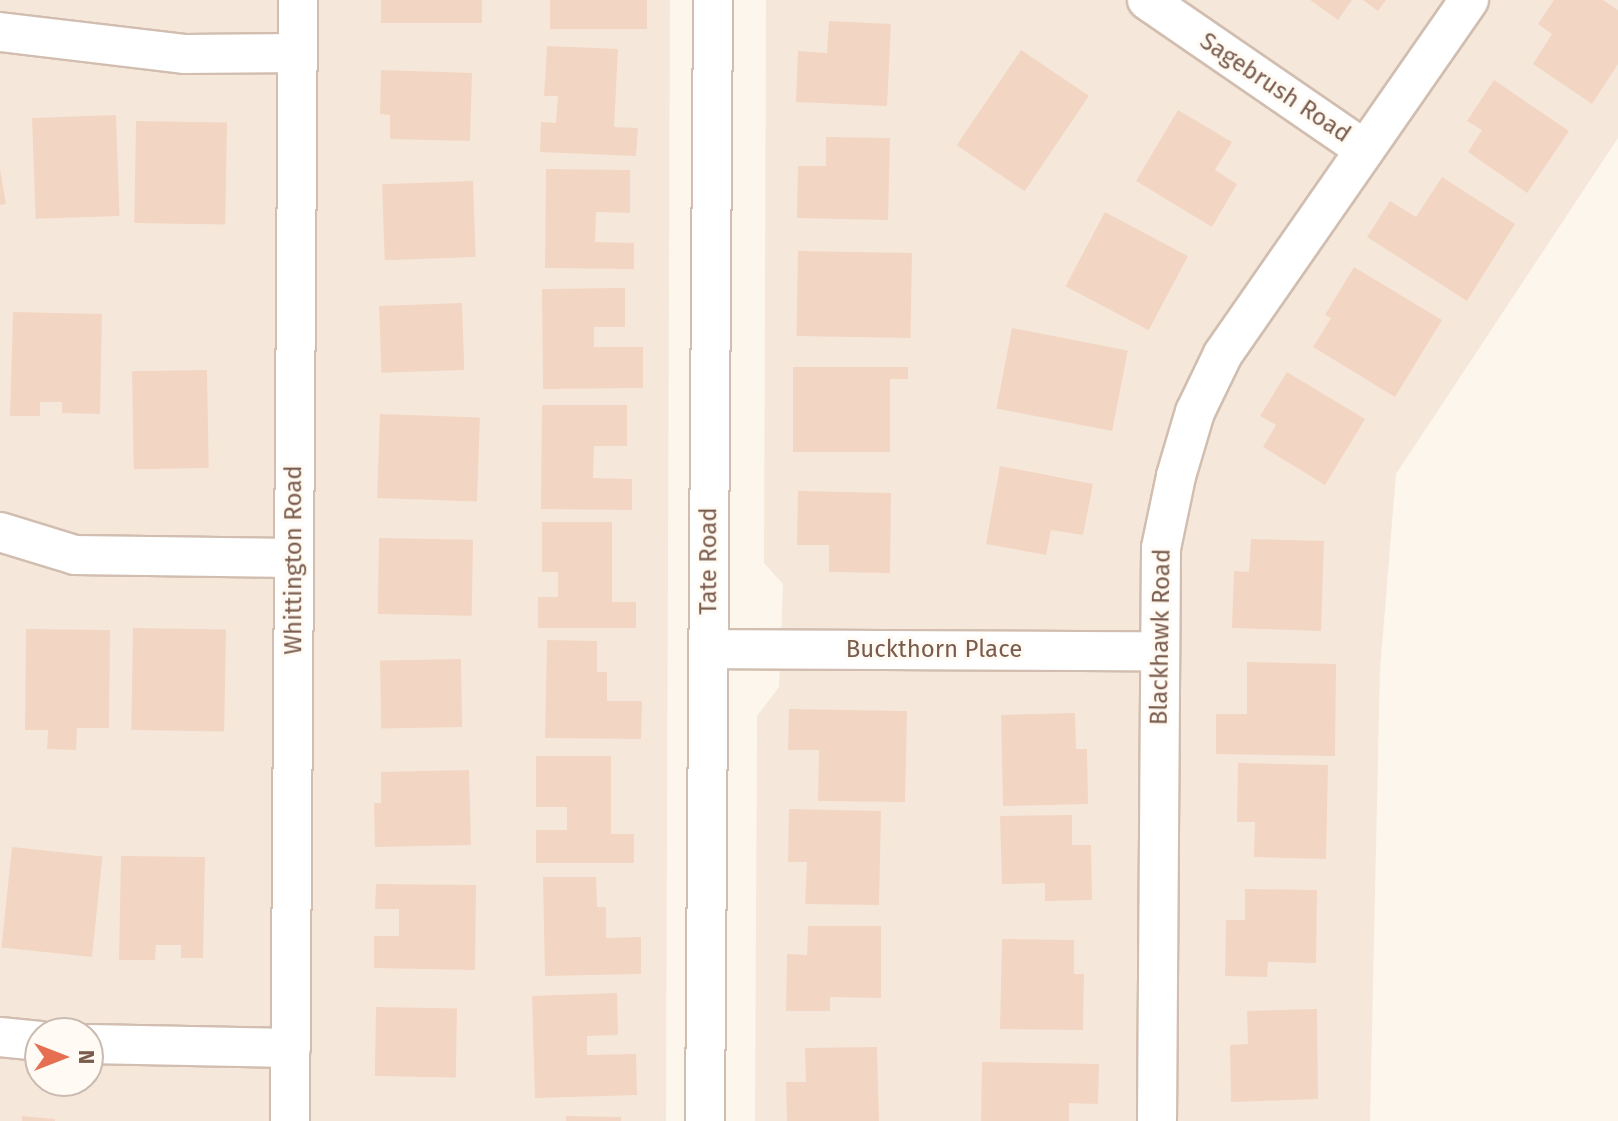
<!DOCTYPE html>
<html>
<head>
<meta charset="utf-8">
<style>
	body { margin:0 }
	#map { position:relative; width:1618px; height:1121px; overflow:hidden; background:#fdf6ec; font-family:"Fira Sans",sans-serif }
	div>[style] { position:absolute }
	.residential>* { inset:0; background:#f5e8da }
	.building>* { inset:0; background:#f3d5c3; transform-origin:0 0 }
	.roads { filter:drop-shadow(2px 0 #d1beb0) drop-shadow(-2px 0 #d1beb0) drop-shadow(0 2px #d1beb0) drop-shadow(0 -2px #d1beb0) }
	.street>* { height:38px; margin:-19px; padding:0 19px; transform-origin:19px; border-radius:19px; background:#fff }
	span { translate:-50% -50%; white-space:nowrap; text-align:center; line-height:1.15; -webkit-text-stroke:6px #fffaf3; paint-order:stroke }
	.street-label { font-size:24px; color:#7a5c4d }
	.north { position:absolute; left:24px; top:1017px; width:80px; height:80px; box-sizing:border-box; background:#fffaf3; border:2px solid #cabbb1; border-radius:50%; rotate:90deg; font-size:22px; font-weight:700; line-height:32px; text-align:center; color:#7a5c4d }
	.north::after { content:''; display:block; margin:auto; width:28px; height:36px; background:#e76f51; clip-path:polygon(50% 0,100% 100%,50% 72%,0 100%) }
</style>
</head>
<body>
<div id="map">
	<div class="residential">
		<i style="clip-path:polygon(evenodd,0 0,670px 0,666px 1121px,0 1121px,0 0,40px 1033px,88px 1033px,88px 1081px,40px 1081px,40px 1033px)"></i>
		<i style="clip-path:polygon(766px 0,1618px 0,1618px 138px,1396px 474px,1380px 670px,1370px 1121px,755px 1121px,757px 716px,779px 687px,783px 584px,764px 563px)"></i>
	</div>
	<div class="building">
		<i style="left:381px;top:0;width:101px;height:23px"></i>
		<i style="left:550px;top:0;width:97px;height:29px"></i>
		<i style="clip-path:polygon(1310px 0,1352px 0,1338px 20px)"></i>
		<i style="clip-path:polygon(1363px 0,1386px 0,1378px 11px)"></i>
		<i style="clip-path:polygon(1554px 0,1603px 0,1618px 10px,1618px 64px,1592px 104px,1533px 64px,1552px 34px,1538px 24px)"></i>
		<i style="clip-path:polygon(829px 21px,891px 24px,887px 106px,796px 102px,798px 51px,827px 53px)"></i>
		<i style="clip-path:polygon(547px 46px,618px 49px,614px 127px,638px 128px,636px 156px,540px 152px,541px 122px,556px 123px,558px 96px,544px 96px)"></i>
		<i style="left:1021px;top:50px;width:82px;height:115px;rotate:34deg"></i>
		<i style="clip-path:polygon(381px 70px,472px 73px,470px 141px,390px 139px,390px 115px,380px 114px)"></i>
		<i style="clip-path:polygon(1494px 80px,1569px 131px,1527px 193px,1468px 152px,1482px 130px,1467px 121px)"></i>
		<i style="clip-path:polygon(1178px 110px,1232px 142px,1215px 170px,1237px 184px,1212px 227px,1136px 181px)"></i>
		<i style="left:116px;top:115px;width:101px;height:84px;rotate:88deg"></i>
		<i style="left:136px;top:121px;width:91px;height:102px;rotate:1deg"></i>
		<i style="clip-path:polygon(826px 137px,890px 138px,888px 220px,797px 218px,798px 166px,826px 166px)"></i>
		<i style="clip-path:polygon(0 169px,6px 204px,0 205px)"></i>
		<i style="clip-path:polygon(546px 169px,630px 170px,630px 213px,596px 212px,595px 242px,634px 243px,634px 269px,545px 268px)"></i>
		<i style="clip-path:polygon(1442px 177px,1515px 224px,1467px 301px,1367px 237px,1390px 201px,1416px 217px)"></i>
		<i style="left:473px;top:181px;width:76px;height:91px;rotate:88deg"></i>
		<i style="left:1105px;top:212px;width:94px;height:84px;rotate:28deg"></i>
		<i style="left:798px;top:251px;width:114px;height:85px;rotate:1deg"></i>
		<i style="clip-path:polygon(1354px 267px,1442px 320px,1395px 397px,1313px 347px,1331px 318px,1325px 315px)"></i>
		<i style="clip-path:polygon(625px 288px,625px 327px,594px 327px,594px 347px,643px 347px,643px 388px,543px 389px,542px 289px)"></i>
		<i style="left:462px;top:303px;width:67px;height:83px;rotate:88deg"></i>
		<i style="clip-path:polygon(13px 312px,102px 314px,100px 414px,62px 413px,62px 402px,40px 402px,40px 416px,10px 416px)"></i>
		<i style="left:1012px;top:328px;width:118px;height:82px;rotate:11deg"></i>
		<i style="clip-path:polygon(793px 367px,908px 367px,908px 379px,890px 379px,890px 452px,793px 452px)"></i>
		<i style="left:207px;top:370px;width:98px;height:75px;rotate:89deg"></i>
		<i style="clip-path:polygon(1287px 372px,1365px 419px,1325px 485px,1263px 447px,1276px 425px,1260px 416px)"></i>
		<i style="clip-path:polygon(542px 405px,627px 405px,627px 446px,594px 446px,593px 478px,632px 479px,632px 510px,541px 509px)"></i>
		<i style="left:380px;top:414px;width:100px;height:84px;rotate:2deg"></i>
		<i style="clip-path:polygon(1000px 466px,1093px 484px,1083px 535px,1051px 530px,1046px 555px,986px 544px)"></i>
		<i style="clip-path:polygon(798px 491px,891px 493px,890px 573px,829px 572px,829px 545px,797px 545px)"></i>
		<i style="clip-path:polygon(542px 522px,612px 522px,612px 602px,636px 602px,636px 628px,538px 628px,538px 597px,558px 597px,558px 572px,542px 572px)"></i>
		<i style="left:379px;top:538px;width:94px;height:76px;rotate:1deg"></i>
		<i style="clip-path:polygon(1251px 539px,1324px 541px,1321px 631px,1232px 628px,1234px 571px,1249px 572px)"></i>
		<i style="left:133px;top:628px;width:93px;height:102px;rotate:1deg"></i>
		<i style="clip-path:polygon(26px 629px,110px 630px,109px 728px,77px 728px,76px 750px,47px 749px,48px 730px,25px 730px)"></i>
		<i style="clip-path:polygon(547px 640px,597px 641px,597px 672px,607px 672px,607px 701px,642px 701px,641px 739px,545px 738px)"></i>
		<i style="left:461px;top:659px;width:68px;height:81px;rotate:89deg"></i>
		<i style="clip-path:polygon(1247px 662px,1336px 664px,1335px 756px,1216px 754px,1216px 714px,1247px 714px)"></i>
		<i style="clip-path:polygon(789px 709px,907px 711px,905px 802px,818px 801px,819px 750px,788px 750px)"></i>
		<i style="clip-path:polygon(1075px 713px,1076px 749px,1087px 749px,1088px 804px,1003px 806px,1001px 715px)"></i>
		<i style="clip-path:polygon(536px 756px,611px 756px,611px 834px,634px 834px,634px 863px,536px 863px,536px 830px,567px 830px,567px 807px,536px 807px)"></i>
		<i style="clip-path:polygon(1238px 763px,1328px 765px,1326px 859px,1254px 857px,1255px 822px,1237px 822px)"></i>
		<i style="clip-path:polygon(469px 770px,471px 845px,375px 847px,374px 803px,381px 803px,381px 772px)"></i>
		<i style="clip-path:polygon(789px 809px,881px 811px,879px 905px,805px 904px,807px 862px,788px 862px)"></i>
		<i style="clip-path:polygon(1072px 815px,1072px 845px,1091px 845px,1092px 900px,1045px 901px,1045px 883px,1002px 884px,1000px 816px)"></i>
		<i style="left:12px;top:847px;width:91px;height:101px;rotate:6deg"></i>
		<i style="clip-path:polygon(121px 856px,205px 857px,203px 958px,181px 958px,181px 945px,156px 945px,155px 960px,119px 960px)"></i>
		<i style="clip-path:polygon(543px 877px,596px 877px,597px 907px,606px 907px,606px 938px,641px 937px,641px 974px,545px 976px)"></i>
		<i style="clip-path:polygon(376px 884px,476px 885px,475px 970px,374px 968px,374px 936px,399px 936px,399px 909px,375px 909px)"></i>
		<i style="clip-path:polygon(1245px 889px,1317px 890px,1316px 963px,1268px 962px,1267px 977px,1225px 976px,1226px 920px,1245px 920px)"></i>
		<i style="clip-path:polygon(808px 926px,881px 926px,881px 998px,830px 997px,830px 1011px,786px 1011px,787px 954px,807px 955px)"></i>
		<i style="clip-path:polygon(1002px 939px,1074px 940px,1074px 974px,1084px 974px,1083px 1030px,1000px 1029px)"></i>
		<i style="clip-path:polygon(617px 993px,618px 1035px,587px 1036px,587px 1055px,636px 1054px,637px 1095px,535px 1098px,532px 996px)"></i>
		<i style="left:376px;top:1007px;width:81px;height:69px;rotate:1deg"></i>
		<i style="clip-path:polygon(1317px 1009px,1318px 1099px,1231px 1102px,1230px 1045px,1248px 1044px,1247px 1011px)"></i>
		<i style="clip-path:polygon(877px 1047px,879px 1121px,787px 1121px,786px 1082px,806px 1082px,805px 1048px)"></i>
		<i style="clip-path:polygon(982px 1062px,1099px 1064px,1098px 1104px,1069px 1103px,1069px 1121px,981px 1121px)"></i>
		<i style="clip-path:polygon(22px 1116px,55px 1119px,55px 1121px,22px 1121px)"></i>
		<i style="clip-path:polygon(566px 1116px,621px 1117px,621px 1121px,566px 1121px)"></i>
	</div>
	<div class="roads">
		<div class="street">
			<i style="left:1147px;top:0;width:263px;rotate:34.5deg"></i>
			<i style="left:0;top:32px;width:185px;rotate:6.8deg"></i>
			<i style="left:184px;top:54px;width:114px;rotate:-0.5deg"></i>
			<i style="left:0;top:532px;width:78px;rotate:17deg"></i>
			<i style="left:75px;top:555px;width:218px;rotate:0.8deg"></i>
			<i style="left:708px;top:649px;width:451px;rotate:0.3deg"></i>
			<i style="left:0;top:1037px;width:40px;rotate:5.7deg"></i>
			<i style="left:88px;top:1044px;width:203px;rotate:1.1deg"></i>
			<i style="left:290px;top:1121px;width:1121px;rotate:-89.59deg"></i>
			<i style="left:705px;top:1121px;width:1121px;rotate:-89.59deg"></i>
			<i style="left:1157px;top:1121px;width:573px;rotate:-89.6deg"></i>
			<i style="left:1161px;top:548px;width:74px;rotate:-78.2deg"></i>
			<i style="left:1176px;top:476px;width:67px;rotate:-73.5deg"></i>
			<i style="left:1195px;top:412px;width:64px;rotate:-64.2deg"></i>
			<i style="left:1223px;top:354px;width:431px;rotate:-55.2deg"></i>
		</div>
	</div>
	<div class="street-label">
		<span style="left:1275px;top:88px;rotate:34deg">Sagebrush Road</span>
		<span style="left:294px;top:560px;rotate:-90deg">Whittington Road</span>
		<span style="left:709px;top:561px;rotate:-90deg">Tate Road</span>
		<span style="left:1161px;top:637px;rotate:-89deg">Blackhawk Road</span>
		<span style="left:934px;top:650px">Buckthorn Place</span>
	</div>
	<div class="north">N</div>
</div>
</body>
</html>
